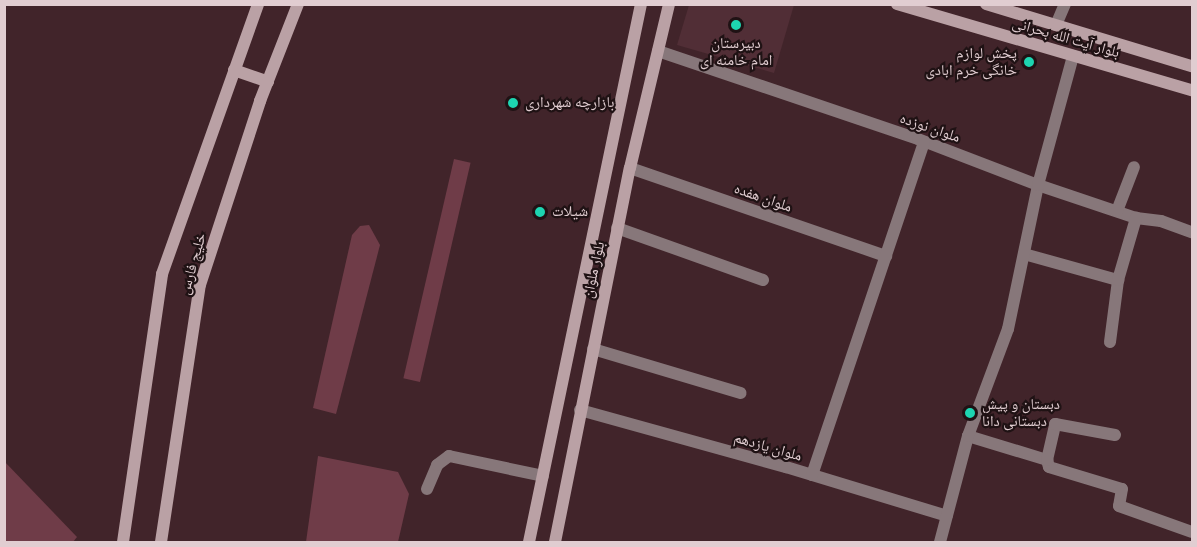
<!DOCTYPE html>
<html>
<head>
<meta charset="utf-8">
<style>
	body { margin:0 }
	#map { position:relative; width:1197px; height:547px; overflow:hidden; background:#41242a; font-family:"Roboto Condensed","Noto Naskh Arabic",sans-serif }
	div>[style] { position:absolute }
	.built>* { inset:0; background:#512e36 }
	.green>* { inset:0; background:#6f3c48; transform-origin:0 0 }
	.street>* { height:12px; margin:-6px; padding:0 6px; transform-origin:6px; border-radius:6px; background:#87777a }
	.secondary>* { height:12px; margin:-6px; padding:0 6px; transform-origin:6px; border-radius:6px; background:#baa1a5 }
	.dots>* { width:16px; height:16px; translate:-50% -50%; box-sizing:border-box; border:3px solid #1f1214; border-radius:50% }
	span { translate:-50% -50%; white-space:nowrap; text-align:center; line-height:1.15; -webkit-text-stroke:4.5px #1f1214; paint-order:stroke }
	.street-label { font-size:15px; color:#e1cdd1 }
	.poi-label { font-size:15px; color:#e1cdd1 }
	.right { translate:-100% -50%; text-align:right }
	.left { translate:0 -50%; text-align:left }
	.frame { position:absolute; inset:0; border:6px solid #e1cdd1; pointer-events:none }
</style>
</head>
<body>
<div id="map">
	<div class="built">
		<i style="clip-path:polygon(689px 5px,794px 5px,774px 73px,677px 45px)"></i>
	</div>
	<div class="green">
		<i style="left:454px;top:159px;width:17px;height:225px;rotate:13deg"></i>
		<i style="clip-path:polygon(369px 225px,380px 245px,336px 414px,313px 408px,352px 235px,360px 226px)"></i>
		<i style="clip-path:polygon(318px 456px,398px 472px,409px 494px,398px 542px,306px 542px)"></i>
		<i style="clip-path:polygon(4px 461px,77px 537px,73px 542px,5px 542px)"></i>
	</div>
	<div class="street">
		<i style="left:1056px;top:25px;width:23px;rotate:-67deg"></i>
		<i style="left:658px;top:51px;width:274px;rotate:18.7deg"></i>
		<i style="left:918px;top:139px;width:129px;rotate:21deg"></i>
		<i style="left:1038px;top:185px;width:103px;rotate:18.6deg"></i>
		<i style="left:1136px;top:218px;width:25px;rotate:7deg"></i>
		<i style="left:1161px;top:221px;width:33px;rotate:20deg"></i>
		<i style="left:630px;top:168px;width:271px;rotate:19deg"></i>
		<i style="left:1117px;top:211px;width:47px;rotate:-68.9deg"></i>
		<i style="left:617px;top:228px;width:155px;rotate:19.6deg"></i>
		<i style="left:1024px;top:254px;width:98px;rotate:15.5deg"></i>
		<i style="left:1110px;top:342px;width:63px;rotate:-82.6deg"></i>
		<i style="left:1118px;top:280px;width:65px;rotate:-73.8deg"></i>
		<i style="left:593px;top:349px;width:154px;rotate:16.6deg"></i>
		<i style="left:580px;top:410px;width:214px;rotate:15.5deg"></i>
		<i style="left:786px;top:467px;width:168px;rotate:16.9deg"></i>
		<i style="left:968px;top:436px;width:83px;rotate:16.9deg"></i>
		<i style="left:1047px;top:460px;width:7px;rotate:74deg"></i>
		<i style="left:1049px;top:467px;width:76px;rotate:16.8deg"></i>
		<i style="left:1122px;top:489px;width:17px;rotate:100deg"></i>
		<i style="left:1119px;top:506px;width:77px;rotate:19.6deg"></i>
		<i style="left:1047px;top:460px;width:37px;rotate:-77deg"></i>
		<i style="left:1055px;top:424px;width:61px;rotate:10.4deg"></i>
		<i style="left:812px;top:475px;width:351px;rotate:-71.4deg"></i>
		<i style="left:427px;top:489px;width:26px;rotate:-67deg"></i>
		<i style="left:437px;top:465px;width:15px;rotate:-37deg"></i>
		<i style="left:449px;top:456px;width:96px;rotate:12deg"></i>
		<i style="left:940px;top:542px;width:110px;rotate:-75.2deg"></i>
		<i style="left:968px;top:436px;width:114px;rotate:-69.5deg"></i>
		<i style="left:1008px;top:329px;width:147px;rotate:-78.2deg"></i>
		<i style="left:1038px;top:185px;width:134px;rotate:-74.8deg"></i>
	</div>
	<div class="secondary">
		<i style="left:897px;top:4px;width:307px;rotate:16.3deg"></i>
		<i style="left:986px;top:4px;width:215px;rotate:16.8deg"></i>
		<i style="left:234px;top:70px;width:36px;rotate:19deg"></i>
		<i style="left:123px;top:542px;width:271px;rotate:-81.7deg"></i>
		<i style="left:162px;top:274px;width:287px;rotate:-70.4deg"></i>
		<i style="left:161px;top:542px;width:260px;rotate:-81.4deg"></i>
		<i style="left:200px;top:285px;width:194px;rotate:-71.9deg"></i>
		<i style="left:260px;top:101px;width:104px;rotate:-68.6deg"></i>
		<i style="left:529px;top:542px;width:550px;rotate:-78.24deg"></i>
		<i style="left:555px;top:542px;width:381px;rotate:-78.7deg"></i>
		<i style="left:630px;top:168px;width:169px;rotate:-76.6deg"></i>
	</div>
	<div class="dots">
		<i style="left:736px;top:25px;background:#1dd5b1"></i>
		<i style="left:1029px;top:62px;background:#1dd5b1"></i>
		<i style="left:513px;top:103px;background:#1dd5b1"></i>
		<i style="left:540px;top:212px;background:#1dd5b1"></i>
		<i style="left:970px;top:413px;background:#1dd5b1"></i>
	</div>
	<div class="street-label">
		<span style="left:1066px;top:38px;rotate:16deg">بلوار آیت الله بحرانی</span>
		<span style="left:930px;top:128px;rotate:19deg">ملوان نوزده</span>
		<span style="left:763px;top:198px;rotate:19deg">ملوان هفده</span>
		<span style="left:193px;top:264px;rotate:-74deg">خلیج فارس</span>
		<span style="left:594px;top:270px;rotate:-78deg">بلوار ملوان</span>
		<span style="left:768px;top:447px;rotate:16deg">ملوان یازدهم</span>
	</div>
	<div class="poi-label">
		<span style="left:736px;top:52px">دبیرستان<br>امام خامنه ای</span>
		<span class="right" style="left:1017px;top:62px">پخش لوازم<br>خانگی خرم ابادی</span>
		<span class="left" style="left:525px;top:103px">بازارچه شهرداری</span>
		<span class="left" style="left:552px;top:212px">شیلات</span>
		<span class="left" style="left:982px;top:413px">دبستان و پیش<br>دبستانی دانا</span>
	</div>
	<div class="frame"></div>
</div>
</body>
</html>
